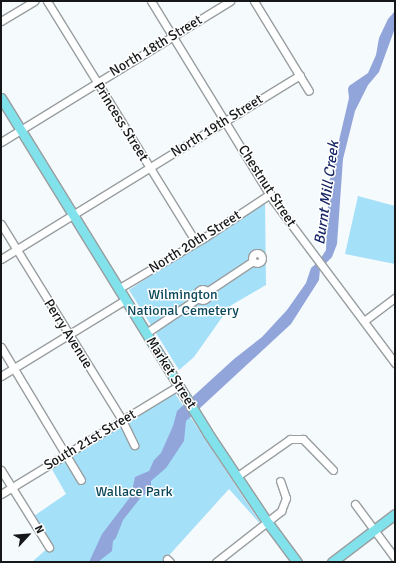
<!DOCTYPE html>
<html>
<head>
<meta charset="utf-8">
<style>
	body { margin:0 }
	#map { position:relative; width:396px; height:563px; overflow:hidden; background:#f5fafd; font-family:Signika,sans-serif }
	div>[style] { position:absolute }
	.green>* { inset:0; background:#a5e0f9 }
	.water>* { inset:0; background:#91a5da }
	.roads { filter:drop-shadow(1px 0 #999ea0) drop-shadow(-1px 0 #999ea0) drop-shadow(0 1px #999ea0) drop-shadow(0 -1px #999ea0) }
	.minor>* { height:7px; margin:-3.5px; padding:0 3.5px; transform-origin:3.5px; border-radius:3.5px; background:#fff }
	.minor>.ring { margin:-3.5px; padding:0; box-sizing:content-box; background:none; border:7px solid #fff; border-radius:50% }
	.major>* { height:9px; margin:-4.5px; padding:0 4.5px; transform-origin:4.5px; border-radius:4.5px; background:#82e2ec }
	span { translate:-50% -50%; white-space:nowrap; text-align:center; line-height:1.15; -webkit-text-stroke:3px #fff; paint-order:stroke }
	.street-label { font-size:14px; color:#151718 }
	.park-label { font-size:14px; color:#0b475b }
	.water-label { font-size:15px; color:#182765; font-style:italic }
	.frame { position:absolute; inset:0; border:2px solid #151718; pointer-events:none }
	.north { position:absolute; left:8px; top:515px; width:40px; height:40px; -webkit-text-stroke:3px #fff; paint-order:stroke; rotate:64deg; font-size:11px; font-weight:700; line-height:16px; text-align:center; color:#151718 }
	.north::after { content:''; display:block; margin:auto; width:14px; height:18px; background:#151718; clip-path:polygon(50% 0,100% 100%,50% 72%,0 100%) }
</style>
</head>
<body>
<div id="map">
	<div class="green">
		<i style="clip-path:polygon(358px 196px,395px 206px,395px 264px,345px 254px)"></i>
		<i style="clip-path:polygon(265px 199px,266px 285px,230px 306px,194px 357px,179px 370px,129px 290px)"></i>
		<i style="clip-path:polygon(172px 389px,263px 527px,229px 489px,163px 562px,32px 562px,49px 547px,31px 518px,66px 494px,49px 464px)"></i>
	</div>
	<div class="water">
		<i style="clip-path:polygon(395px 11px,395px 28px,379px 72px,368px 85px,355px 111px,343px 159px,337px 244px,332px 257px,320px 269px,319px 280px,291px 324px,186px 421px,184px 441px,166px 468px,151px 481px,151px 491px,142px 496px,123px 520px,116px 538px,113px 541px,112px 551px,98px 562px,89px 562px,102px 534px,131px 496px,135px 477px,149px 471px,154px 460px,161px 453px,173px 426px,177px 411px,234px 359px,262px 337px,287px 310px,306px 283px,311px 268px,319px 261px,326px 250px,329px 183px,349px 98px,348px 89px,349px 86px,368px 73px,376px 55px,379px 38px,388px 19px)"></i>
	</div>
	<div class="roads">
		<div class="minor">
			<i style="left:47px;top:1px;width:283px;rotate:58.3deg"></i>
			<i style="left:151px;top:1px;width:233px;rotate:58.5deg"></i>
			<i style="left:273px;top:200px;width:204px;rotate:53.2deg"></i>
			<i style="left:254px;top:1px;width:105px;rotate:58.6deg"></i>
			<i style="left:1px;top:21px;width:39px;rotate:-31deg"></i>
			<i style="left:1px;top:142px;width:269px;rotate:-31.6deg"></i>
			<i style="left:1px;top:224px;width:230px;rotate:58.3deg"></i>
			<i style="left:122px;top:420px;width:28px;rotate:64deg"></i>
			<i class="ring" style="left:252px;top:253px;width:3px;height:3px"></i>
			<i style="left:1px;top:259px;width:351px;rotate:-31.6deg"></i>
			<i style="left:118px;top:289px;width:98px;rotate:-30.8deg"></i>
			<i style="left:202px;top:239px;width:82px;rotate:-33.5deg"></i>
			<i class="ring" style="left:197.5px;top:289.5px;width:4px;height:4px"></i>
			<i style="left:208px;top:291px;width:54px;rotate:-33.7deg"></i>
			<i style="left:364px;top:321px;width:39px;rotate:-37deg"></i>
			<i style="left:146px;top:333px;width:63px;rotate:-33.9deg"></i>
			<i style="left:1px;top:347px;width:155px;rotate:59deg"></i>
			<i style="left:1px;top:376px;width:145px;rotate:-31.5deg"></i>
			<i style="left:1px;top:470px;width:91px;rotate:58.1deg"></i>
			<i style="left:236px;top:477px;width:66px;rotate:-35.1deg"></i>
			<i style="left:290px;top:439px;width:13px"></i>
			<i style="left:303px;top:439px;width:43px;rotate:45.9deg"></i>
			<i style="left:1px;top:494px;width:207px;rotate:-31.4deg"></i>
			<i style="left:355px;top:504px;width:67px;rotate:53.5deg"></i>
			<i style="left:167px;top:559px;width:4px;rotate:45deg"></i>
			<i style="left:216px;top:562px;width:83px;rotate:-38.1deg"></i>
			<i style="left:281px;top:511px;width:14px;rotate:-69deg"></i>
			<i style="left:286px;top:498px;width:18px;rotate:-109deg"></i>
		</div>
		<div class="major">
			<i style="left:1px;top:98px;width:392px;rotate:58.3deg"></i>
			<i style="left:207px;top:432px;width:110px;rotate:56.2deg"></i>
			<i style="left:268px;top:523px;width:49px;rotate:53.4deg"></i>
			<i style="left:332px;top:562px;width:79px;rotate:-37.3deg"></i>
		</div>
	</div>
	<div class="street-label">
		<span style="left:156px;top:46px;rotate:-31deg">North 18th Street</span>
		<span style="left:121px;top:122px;rotate:58deg">Princess Street</span>
		<span style="left:217px;top:126px;rotate:-32deg">North 19th Street</span>
		<span style="left:267px;top:186px;rotate:57deg">Chestnut Street</span>
		<span style="left:195px;top:242px;rotate:-32deg">North 20th Street</span>
		<span style="left:68px;top:334px;rotate:58deg">Perry Avenue</span>
		<span style="left:171px;top:373px;rotate:58deg">Market Street</span>
		<span style="left:90px;top:440px;rotate:-31deg">South 21st Street</span>
	</div>
	<div class="park-label">
		<span style="left:183px;top:303px">Wilmington<br>National Cemetery</span>
		<span style="left:134px;top:492px">Wallace Park</span>
	</div>
	<div class="water-label">
		<span style="left:327px;top:193px;rotate:-82deg">Burnt Mill Creek</span>
	</div>
	<div class="frame"></div>
	<div class="north">N</div>
</div>
</body>
</html>
